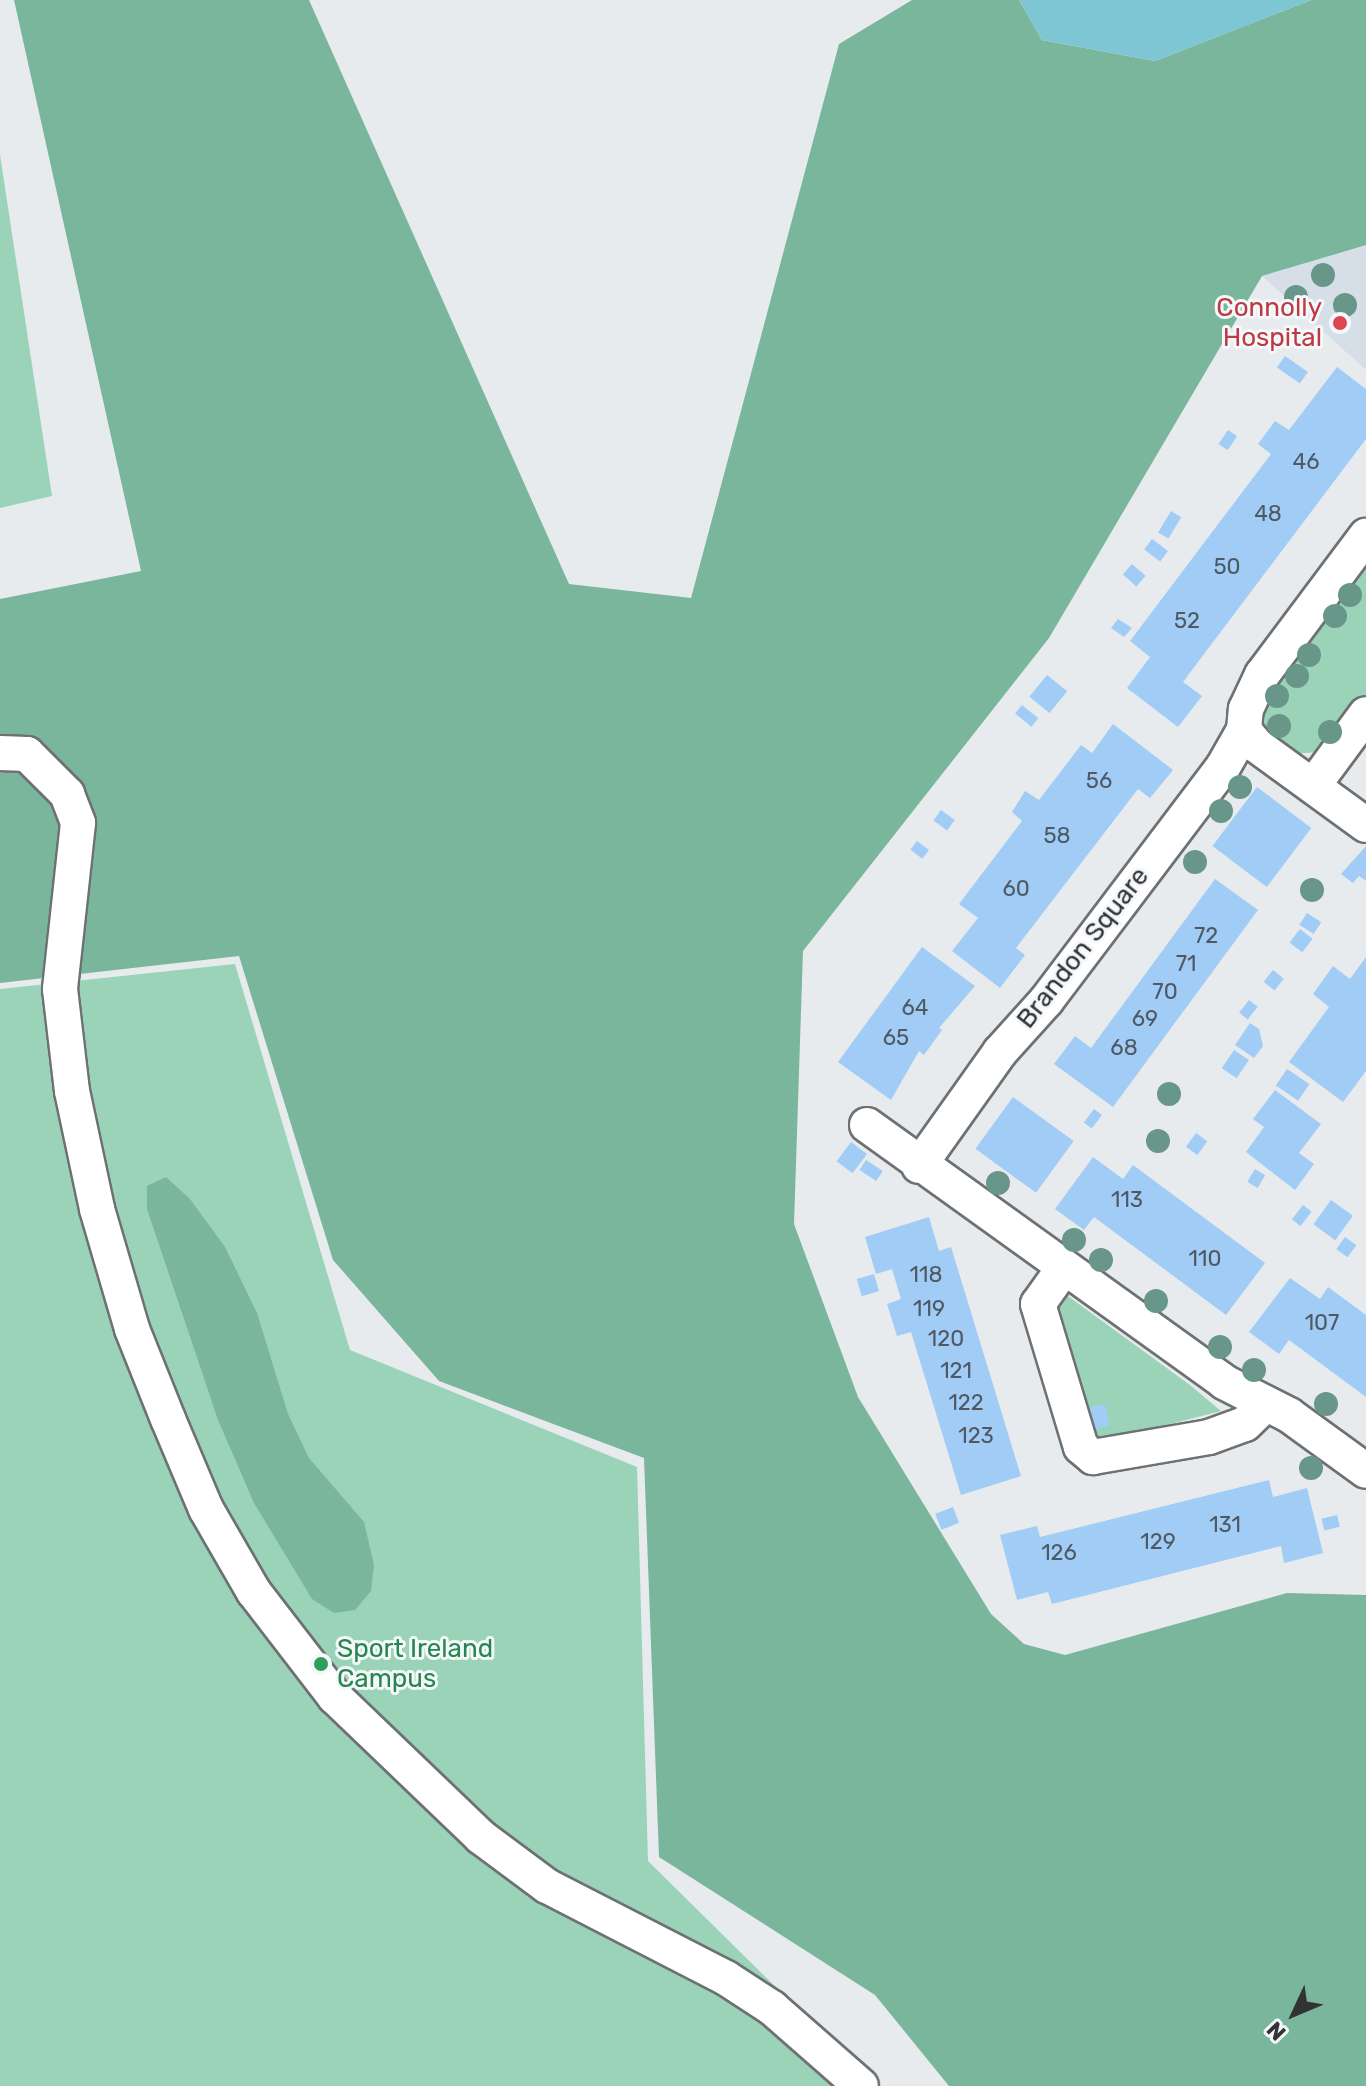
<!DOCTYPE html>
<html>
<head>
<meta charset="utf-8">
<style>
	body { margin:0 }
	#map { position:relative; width:1366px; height:2086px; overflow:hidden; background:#e7ebee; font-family:Rubik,sans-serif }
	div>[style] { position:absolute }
	.built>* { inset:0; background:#d6dfe8 }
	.green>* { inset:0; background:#9ad3b8 }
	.forest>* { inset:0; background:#7ab69b }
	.water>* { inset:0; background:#7fc6d5 }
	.building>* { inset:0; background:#a0ccf5; transform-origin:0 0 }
	.roads { filter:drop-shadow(2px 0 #6e7174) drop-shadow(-2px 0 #6e7174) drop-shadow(0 2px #6e7174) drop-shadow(0 -2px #6e7174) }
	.minor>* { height:34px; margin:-17px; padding:0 17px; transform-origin:17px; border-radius:17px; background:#fff }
	.trees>* { width:24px; height:24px; margin:-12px; border-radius:50%; background:#68978a }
	.dots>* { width:22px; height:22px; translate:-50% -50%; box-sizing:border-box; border:4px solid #f4f8fb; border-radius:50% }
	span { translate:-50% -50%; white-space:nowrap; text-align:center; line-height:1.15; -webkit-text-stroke:6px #f4f8fb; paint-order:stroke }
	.number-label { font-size:22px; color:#4e5964 }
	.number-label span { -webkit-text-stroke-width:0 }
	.health-label { font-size:26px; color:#be3a42 }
	.right { translate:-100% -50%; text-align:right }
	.street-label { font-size:26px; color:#323334 }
	.leisure-label { font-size:26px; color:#27864d }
	.left { translate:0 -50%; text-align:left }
	.north { position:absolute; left:1254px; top:1974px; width:80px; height:80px; -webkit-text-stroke:6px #f4f8fb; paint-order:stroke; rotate:226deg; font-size:22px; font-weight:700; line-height:32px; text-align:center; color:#323334 }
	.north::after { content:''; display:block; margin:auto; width:28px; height:36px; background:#323334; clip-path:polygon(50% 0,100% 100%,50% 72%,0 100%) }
</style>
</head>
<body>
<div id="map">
	<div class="built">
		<i style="clip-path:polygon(1366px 228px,1366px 370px,1262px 276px)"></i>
	</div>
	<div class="green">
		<i style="clip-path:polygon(0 155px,52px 496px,0 508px)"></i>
		<i style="clip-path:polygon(1366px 560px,1366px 695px,1320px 752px,1292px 754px,1260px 724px,1263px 701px)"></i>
		<i style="clip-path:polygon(235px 964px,350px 1350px,637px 1467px,648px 1861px,876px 2086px,0 2086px,0 989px)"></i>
		<i style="clip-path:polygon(1065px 1294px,1190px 1385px,1221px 1411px,1096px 1443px,1052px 1298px)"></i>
	</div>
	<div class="forest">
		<i style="clip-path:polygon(14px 0,309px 0,569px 584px,691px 598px,839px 44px,912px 0,1019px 0,1042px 40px,1155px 61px,1311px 0,1366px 0,1366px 245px,1262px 276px,1049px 638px,803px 951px,794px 1224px,858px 1397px,991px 1614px,1024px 1644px,1065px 1655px,1287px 1593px,1366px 1595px,1366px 2086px,949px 2086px,875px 1995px,659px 1857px,644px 1458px,439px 1381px,333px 1260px,239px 956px,0 983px,0 599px,141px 571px)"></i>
		<i style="clip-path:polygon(166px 1177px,190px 1199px,225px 1247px,257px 1313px,288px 1414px,309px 1458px,364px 1522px,374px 1565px,371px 1591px,355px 1610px,334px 1613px,312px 1599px,254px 1503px,218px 1420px,147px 1209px,147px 1186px)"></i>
	</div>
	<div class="water">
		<i style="clip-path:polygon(1019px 0,1311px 0,1155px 61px,1042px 40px)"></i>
	</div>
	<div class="building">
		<i style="left:1285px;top:356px;width:28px;height:14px;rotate:35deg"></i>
		<i style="clip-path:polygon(1337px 367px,1366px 389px,1366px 439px,1183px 682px,1202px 696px,1178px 727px,1127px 688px,1150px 657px,1130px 641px,1271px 454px,1258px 444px,1275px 421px,1289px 430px)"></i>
		<i style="left:1228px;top:430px;width:11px;height:17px;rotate:34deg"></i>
		<i style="left:1171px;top:511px;width:12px;height:25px;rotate:31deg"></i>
		<i style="left:1152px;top:539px;width:20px;height:13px;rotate:37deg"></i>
		<i style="left:1132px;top:564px;width:18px;height:14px;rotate:41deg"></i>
		<i style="clip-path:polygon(1118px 619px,1132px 628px,1124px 637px,1111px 628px)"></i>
		<i style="left:1047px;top:675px;width:26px;height:28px;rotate:39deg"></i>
		<i style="left:1022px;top:705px;width:21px;height:11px;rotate:39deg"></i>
		<i style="clip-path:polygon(1113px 724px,1173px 770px,1150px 798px,1138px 789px,1016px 948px,1025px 955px,1000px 988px,952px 951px,978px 918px,959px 904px,1022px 821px,1012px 812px,1025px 791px,1039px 800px,1081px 745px,1092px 753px)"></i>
		<i style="left:1257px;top:787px;width:68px;height:74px;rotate:37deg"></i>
		<i style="left:941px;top:810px;width:17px;height:13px;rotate:36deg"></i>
		<i style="left:917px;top:841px;width:15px;height:11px;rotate:37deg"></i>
		<i style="clip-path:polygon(1366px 846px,1366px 881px,1359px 876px,1353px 883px,1341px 874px)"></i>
		<i style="clip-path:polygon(1215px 879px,1258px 910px,1113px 1107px,1054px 1064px,1075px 1036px,1091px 1048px)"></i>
		<i style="left:1307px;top:913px;width:17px;height:14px;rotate:33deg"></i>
		<i style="left:1300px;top:929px;width:16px;height:17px;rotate:38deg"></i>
		<i style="clip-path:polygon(922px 947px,975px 986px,939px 1028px,942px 1030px,924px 1055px,919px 1051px,891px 1100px,838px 1062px)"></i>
		<i style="clip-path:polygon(1366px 957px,1366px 1071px,1343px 1102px,1289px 1062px,1329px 1007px,1313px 994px,1333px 966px,1350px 979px)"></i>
		<i style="left:1273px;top:970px;width:14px;height:15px;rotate:39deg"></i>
		<i style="left:1249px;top:1000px;width:11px;height:16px;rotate:38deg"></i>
		<i style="clip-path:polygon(1250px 1023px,1259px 1029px,1263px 1046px,1254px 1058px,1235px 1045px)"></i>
		<i style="left:1234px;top:1050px;width:18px;height:22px;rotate:34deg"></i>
		<i style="left:1287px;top:1069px;width:27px;height:20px;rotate:34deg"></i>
		<i style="clip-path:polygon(1275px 1090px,1321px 1124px,1299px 1153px,1314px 1164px,1295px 1190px,1246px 1152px,1264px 1127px,1253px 1119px)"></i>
		<i style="left:1013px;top:1097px;width:75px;height:64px;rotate:36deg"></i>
		<i style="left:1094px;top:1109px;width:10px;height:17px;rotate:37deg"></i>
		<i style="left:1196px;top:1133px;width:14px;height:17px;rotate:36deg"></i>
		<i style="left:851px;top:1142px;width:20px;height:24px;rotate:37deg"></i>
		<i style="clip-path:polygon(1093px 1157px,1123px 1179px,1133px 1165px,1265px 1263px,1226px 1315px,1094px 1217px,1084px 1230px,1055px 1209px)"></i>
		<i style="left:866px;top:1160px;width:20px;height:12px;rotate:33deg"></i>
		<i style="left:1255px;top:1169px;width:12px;height:15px;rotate:31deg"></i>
		<i style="left:1331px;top:1200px;width:27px;height:30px;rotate:36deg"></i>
		<i style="left:1303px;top:1205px;width:11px;height:18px;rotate:38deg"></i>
		<i style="clip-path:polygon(929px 1217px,939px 1251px,951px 1247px,1021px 1476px,961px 1495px,911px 1332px,897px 1336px,887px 1304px,901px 1299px,892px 1269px,876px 1274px,865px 1237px)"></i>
		<i style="left:1345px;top:1237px;width:14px;height:15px;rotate:36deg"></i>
		<i style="left:874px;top:1274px;width:18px;height:18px;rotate:74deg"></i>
		<i style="clip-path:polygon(1290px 1278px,1320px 1299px,1328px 1287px,1366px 1315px,1366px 1397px,1289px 1340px,1279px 1354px,1249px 1332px)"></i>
		<i style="left:1105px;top:1404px;width:22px;height:23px;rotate:77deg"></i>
		<i style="clip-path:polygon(1269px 1480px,1273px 1497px,1307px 1488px,1323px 1553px,1284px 1563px,1281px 1546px,1052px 1604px,1048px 1592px,1017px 1600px,1000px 1535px,1037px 1526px,1040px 1537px)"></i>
		<i style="left:953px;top:1507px;width:17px;height:19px;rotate:69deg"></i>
		<i style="left:1337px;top:1515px;width:12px;height:16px;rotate:76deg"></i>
	</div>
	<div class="roads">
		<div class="minor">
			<i style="left:1244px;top:730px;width:19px;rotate:51deg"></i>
			<i style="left:1256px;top:745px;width:136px;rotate:36deg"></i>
			<i style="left:0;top:753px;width:27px;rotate:2deg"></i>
			<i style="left:27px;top:754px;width:57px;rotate:45deg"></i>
			<i style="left:67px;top:794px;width:31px;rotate:69deg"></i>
			<i style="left:78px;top:823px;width:167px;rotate:96.2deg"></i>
			<i style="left:60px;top:989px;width:103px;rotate:83.3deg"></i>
			<i style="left:72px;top:1091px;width:121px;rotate:78deg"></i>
			<i style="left:97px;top:1209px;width:125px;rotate:73.7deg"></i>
			<i style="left:132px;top:1329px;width:97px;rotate:68.2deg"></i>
			<i style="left:168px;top:1419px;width:98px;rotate:67.1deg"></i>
			<i style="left:206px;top:1509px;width:96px;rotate:60deg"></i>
			<i style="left:254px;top:1592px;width:133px;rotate:52.4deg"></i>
			<i style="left:335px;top:1697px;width:202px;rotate:43.8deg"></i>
			<i style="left:481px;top:1837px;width:82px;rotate:36.6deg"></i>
			<i style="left:547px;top:1886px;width:201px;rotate:27.2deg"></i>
			<i style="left:726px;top:1978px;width:55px;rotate:33.1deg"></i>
			<i style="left:772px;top:2008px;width:118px;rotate:41.2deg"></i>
			<i style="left:1313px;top:786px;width:89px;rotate:-53.6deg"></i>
			<i style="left:867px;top:1125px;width:440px;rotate:35.7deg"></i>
			<i style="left:1224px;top:1382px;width:73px;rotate:26.9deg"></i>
			<i style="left:1289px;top:1415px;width:95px;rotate:36deg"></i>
			<i style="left:919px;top:1166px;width:140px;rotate:-54.6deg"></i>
			<i style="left:1000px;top:1052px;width:69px;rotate:-48deg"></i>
			<i style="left:1046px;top:1001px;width:293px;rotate:-52.9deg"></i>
			<i style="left:1223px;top:767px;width:43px;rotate:-60.4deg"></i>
			<i style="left:1244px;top:730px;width:21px;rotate:-85deg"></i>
			<i style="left:1246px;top:709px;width:38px;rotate:-65deg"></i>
			<i style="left:1262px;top:675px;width:174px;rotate:-53.2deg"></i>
			<i style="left:1063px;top:1269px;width:43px;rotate:125.5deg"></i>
			<i style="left:1038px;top:1304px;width:149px;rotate:73.3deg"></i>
			<i style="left:1081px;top:1447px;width:16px;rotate:40deg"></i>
			<i style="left:1093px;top:1457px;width:118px;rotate:-9.8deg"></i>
			<i style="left:1209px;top:1437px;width:38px;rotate:-20deg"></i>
			<i style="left:1245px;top:1424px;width:29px;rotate:-44deg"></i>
		</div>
	</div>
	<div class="trees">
		<i style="left:1323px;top:275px"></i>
		<i style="left:1296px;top:297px"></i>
		<i style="left:1345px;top:305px"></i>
		<i style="left:1350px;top:595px"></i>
		<i style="left:1335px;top:616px"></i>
		<i style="left:1309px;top:655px"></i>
		<i style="left:1297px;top:676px"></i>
		<i style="left:1277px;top:696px"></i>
		<i style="left:1279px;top:726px"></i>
		<i style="left:1330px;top:732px"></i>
		<i style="left:1240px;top:787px"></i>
		<i style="left:1221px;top:811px"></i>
		<i style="left:1195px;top:862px"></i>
		<i style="left:1312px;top:890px"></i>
		<i style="left:1169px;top:1094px"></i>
		<i style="left:1158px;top:1141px"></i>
		<i style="left:998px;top:1183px"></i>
		<i style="left:1074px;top:1240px"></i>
		<i style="left:1101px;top:1260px"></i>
		<i style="left:1156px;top:1301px"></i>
		<i style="left:1220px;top:1347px"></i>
		<i style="left:1254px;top:1370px"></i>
		<i style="left:1326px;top:1404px"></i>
		<i style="left:1311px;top:1468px"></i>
	</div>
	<div class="dots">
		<i style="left:1340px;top:323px;background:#e0444e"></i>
		<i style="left:321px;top:1664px;background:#2e9e5b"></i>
	</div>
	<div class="number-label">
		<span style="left:1306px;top:462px">46</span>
		<span style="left:1268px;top:514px">48</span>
		<span style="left:1227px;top:567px">50</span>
		<span style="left:1187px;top:621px">52</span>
		<span style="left:1099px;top:781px">56</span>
		<span style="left:1057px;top:836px">58</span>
		<span style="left:1016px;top:889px">60</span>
		<span style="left:1206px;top:936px">72</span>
		<span style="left:1186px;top:964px">71</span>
		<span style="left:1165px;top:992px">70</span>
		<span style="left:915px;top:1008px">64</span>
		<span style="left:1145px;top:1019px">69</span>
		<span style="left:896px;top:1038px">65</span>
		<span style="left:1124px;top:1048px">68</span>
		<span style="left:1127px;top:1200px">113</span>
		<span style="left:1205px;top:1259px">110</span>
		<span style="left:926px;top:1275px">118</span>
		<span style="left:929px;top:1309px">119</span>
		<span style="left:1322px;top:1323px">107</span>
		<span style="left:946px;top:1339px">120</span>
		<span style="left:956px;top:1371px">121</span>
		<span style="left:966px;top:1403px">122</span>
		<span style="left:976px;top:1436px">123</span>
		<span style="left:1225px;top:1525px">131</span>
		<span style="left:1158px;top:1542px">129</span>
		<span style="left:1059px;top:1553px">126</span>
	</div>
	<div class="health-label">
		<span class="right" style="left:1322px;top:323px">Connolly<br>Hospital</span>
	</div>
	<div class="street-label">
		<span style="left:1083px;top:948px;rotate:-52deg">Brandon Square</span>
	</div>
	<div class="leisure-label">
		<span class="left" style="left:337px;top:1664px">Sport Ireland<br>Campus</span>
	</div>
	<div class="north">N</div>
</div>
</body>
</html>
